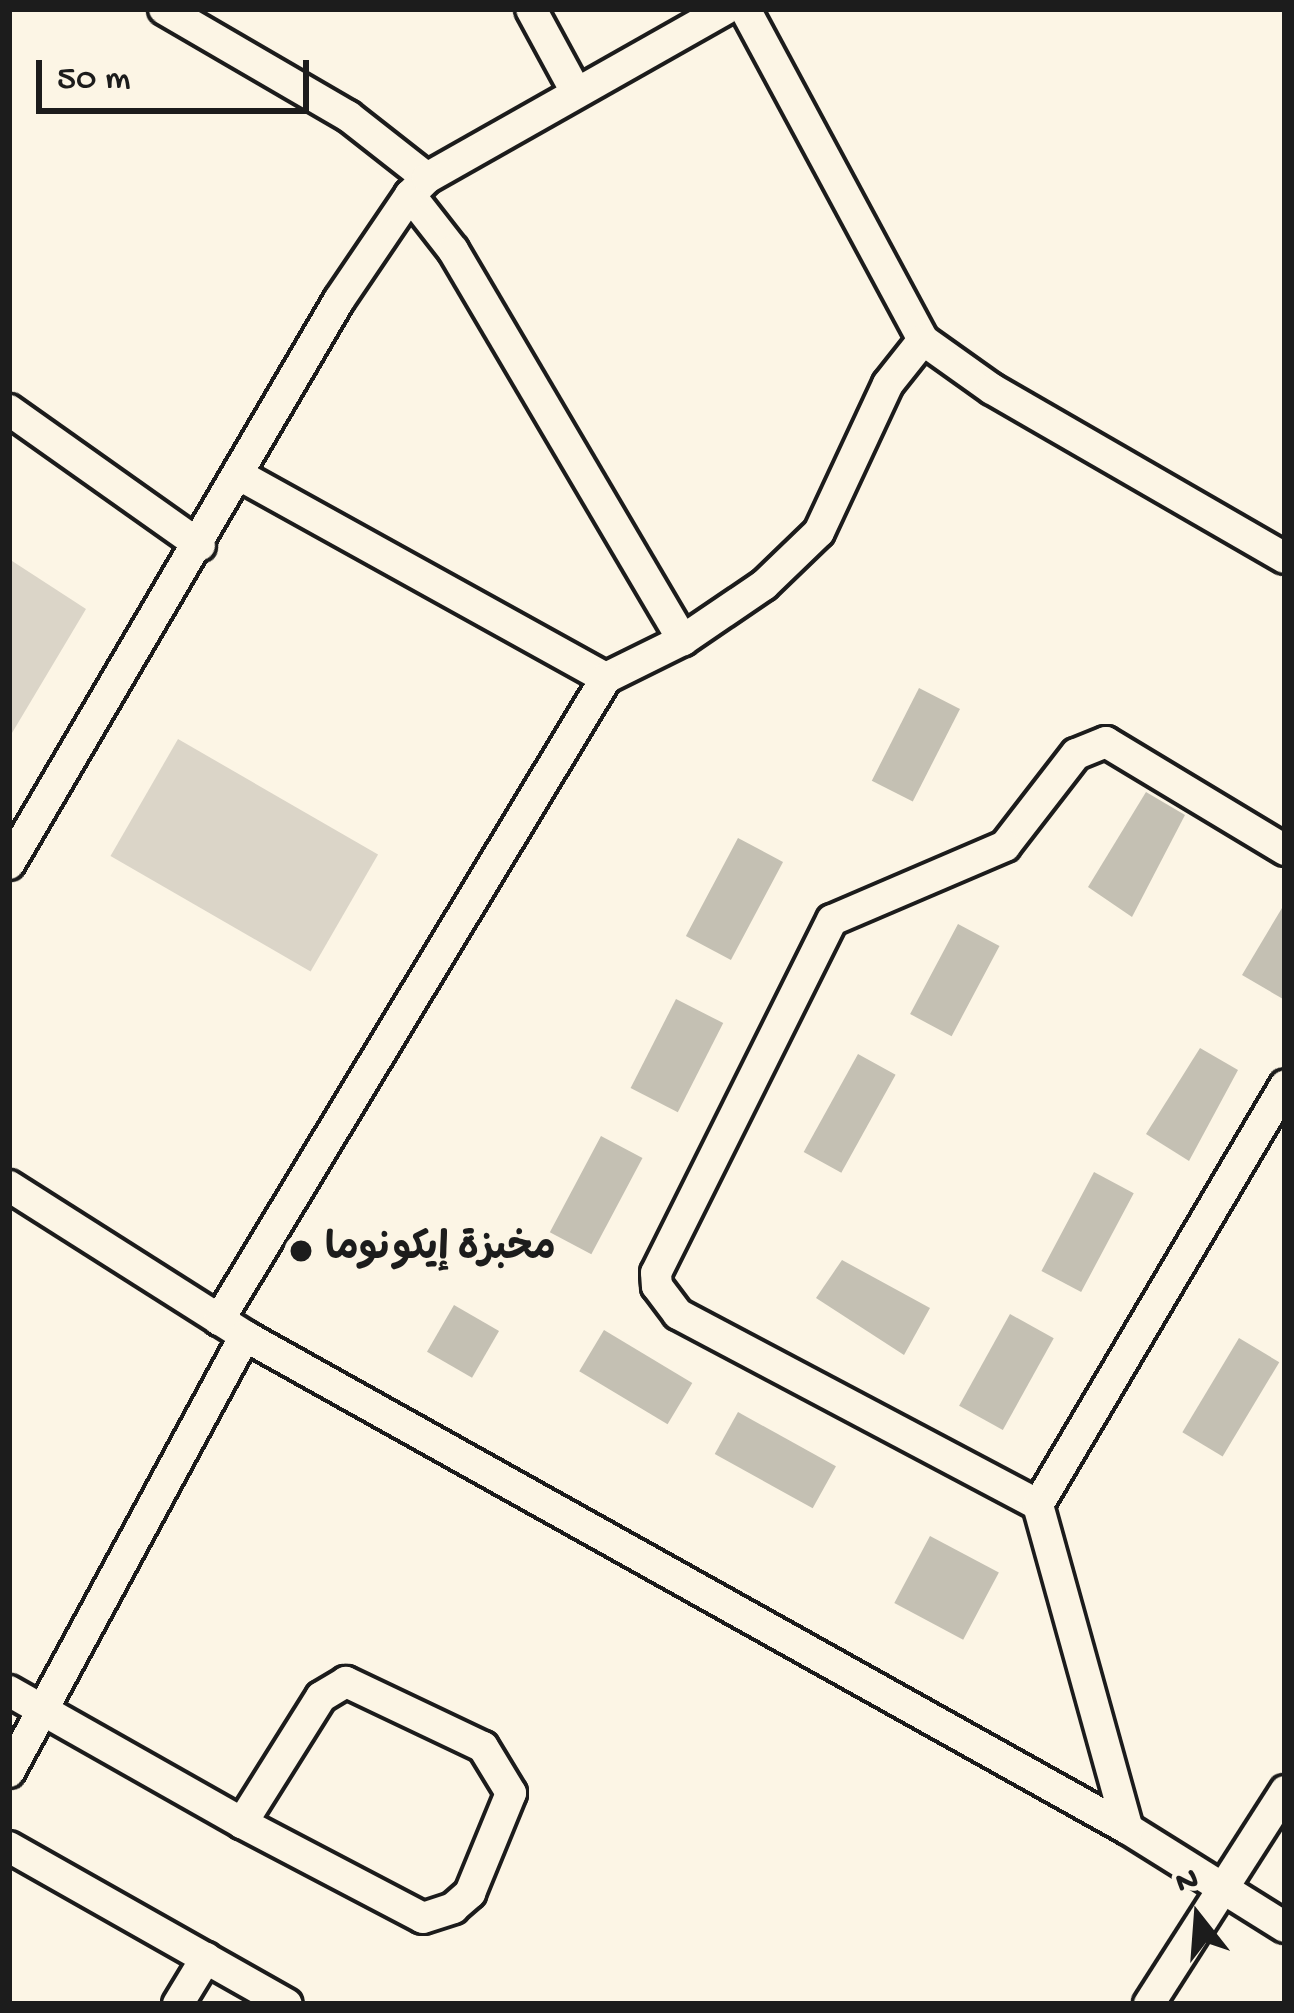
<!DOCTYPE html>
<html>
<head>
<meta charset="utf-8">
<style>
	body { margin:0 }
	#map { position:relative; width:1294px; height:2013px; overflow:hidden; background:#fcf5e5; font-family:"Gochi Hand","Playpen Sans Arabic",sans-serif }
	div>[style] { position:absolute }
	.green>* { inset:0; background:#dbd5c8; transform-origin:0 0 }
	.building>* { inset:0; background:#c4c0b3; transform-origin:0 0 }
	.roads { filter:drop-shadow(3px 0 #1c1c1c) drop-shadow(-3px 0 #1c1c1c) drop-shadow(0 3px #1c1c1c) drop-shadow(0 -3px #1c1c1c) }
	.street>* { height:30px; margin:-15px; padding:0 15px; transform-origin:15px; border-radius:15px; background:#fcf5e5 }
	.dots>* { width:33px; height:33px; translate:-50% -50%; box-sizing:border-box; border:6px solid #fcf5e5; border-radius:50% }
	span { translate:-50% -50%; white-space:nowrap; text-align:center; line-height:1.15; -webkit-text-stroke:10px #fcf5e5; paint-order:stroke }
	.poi-label { font-size:39px; color:#1c1c1c; font-weight:700 }
	.left { translate:0 -50%; text-align:left }
	.frame { position:absolute; inset:0; border:12px solid #1c1c1c; pointer-events:none }
	.north { position:absolute; left:1138px; top:1857px; width:120px; height:120px; -webkit-text-stroke:9px #fcf5e5; paint-order:stroke; rotate:343deg; font-size:33px; font-weight:700; line-height:48px; text-align:center; color:#1c1c1c }
	.north::after { content:''; display:block; margin:auto; width:42px; height:54px; background:#1c1c1c; clip-path:polygon(50% 0,100% 100%,50% 72%,0 100%) }
	.scale { position:absolute; left:36px; top:60px; width:273px; height:54px; box-sizing:border-box; border:6px solid #1c1c1c; border-top:0; padding-left:15px; font-size:36px; line-height:42px; white-space:nowrap; color:#1c1c1c; -webkit-text-stroke:9px #fcf5e5; paint-order:stroke }
</style>
</head>
<body>
<div id="map">
	<div class="green">
		<i style="clip-path:polygon(9px 559px,86px 609px,9px 738px)"></i>
		<i style="left:178px;top:739px;width:231px;height:135px;rotate:30deg"></i>
	</div>
	<div class="building">
		<i style="left:919px;top:688px;width:46px;height:104px;rotate:27deg"></i>
		<i style="clip-path:polygon(1146px 792px,1185px 815px,1132px 917px,1088px 887px)"></i>
		<i style="left:738px;top:838px;width:51px;height:111px;rotate:28deg"></i>
		<i style="clip-path:polygon(1285px 903px,1285px 997px,1283px 999px,1242px 975px)"></i>
		<i style="left:958px;top:924px;width:47px;height:102px;rotate:28deg"></i>
		<i style="left:676px;top:999px;width:53px;height:100px;rotate:27deg"></i>
		<i style="clip-path:polygon(1200px 1048px,1238px 1070px,1189px 1161px,1146px 1134px)"></i>
		<i style="left:858px;top:1054px;width:43px;height:112px;rotate:29deg"></i>
		<i style="left:601px;top:1136px;width:47px;height:109px;rotate:28deg"></i>
		<i style="left:1094px;top:1172px;width:45px;height:112px;rotate:28deg"></i>
		<i style="clip-path:polygon(842px 1260px,930px 1308px,904px 1355px,816px 1298px)"></i>
		<i style="left:454px;top:1305px;width:52px;height:54px;rotate:30deg"></i>
		<i style="left:1010px;top:1314px;width:50px;height:105px;rotate:29deg"></i>
		<i style="left:604px;top:1330px;width:103px;height:48px;rotate:31deg"></i>
		<i style="left:1239px;top:1338px;width:47px;height:110px;rotate:31deg"></i>
		<i style="left:738px;top:1412px;width:112px;height:48px;rotate:29deg"></i>
		<i style="left:930px;top:1536px;width:78px;height:76px;rotate:28deg"></i>
	</div>
	<div class="roads">
		<div class="street">
			<i style="left:164px;top:9px;width:213px;rotate:30.2deg"></i>
			<i style="left:348px;top:116px;width:100px;rotate:38.1deg"></i>
			<i style="left:531px;top:9px;width:94px;rotate:61.5deg"></i>
			<i style="left:745px;top:9px;width:376px;rotate:61.7deg"></i>
			<i style="left:923px;top:340px;width:85px;rotate:35.4deg"></i>
			<i style="left:992px;top:389px;width:338px;rotate:30deg"></i>
			<i style="left:410px;top:195px;width:70px;rotate:52deg"></i>
			<i style="left:453px;top:250px;width:453px;rotate:59.5deg"></i>
			<i style="left:9px;top:410px;width:234px;rotate:35.3deg"></i>
			<i style="left:241px;top:476px;width:417px;rotate:29deg"></i>
			<i style="left:606px;top:678px;width:86px;rotate:-26.3deg"></i>
			<i style="left:683px;top:640px;width:98px;rotate:-34.2deg"></i>
			<i style="left:764px;top:585px;width:76px;rotate:-43.9deg"></i>
			<i style="left:819px;top:532px;width:163px;rotate:-65deg"></i>
			<i style="left:888px;top:384px;width:56px;rotate:-51.5deg"></i>
			<i style="left:1285px;top:850px;width:209px;rotate:-148.9deg"></i>
			<i style="left:1106px;top:742px;width:32px;rotate:158deg"></i>
			<i style="left:1076px;top:754px;width:116px;rotate:127.7deg"></i>
			<i style="left:1005px;top:846px;width:188px;rotate:156.8deg"></i>
			<i style="left:832px;top:920px;width:394px;rotate:116.5deg"></i>
			<i style="left:656px;top:1273px;width:13px;rotate:86deg"></i>
			<i style="left:657px;top:1286px;width:35px;rotate:53deg"></i>
			<i style="left:678px;top:1314px;width:408px;rotate:27.9deg"></i>
			<i style="left:1038px;top:1505px;width:487px;rotate:-59.5deg"></i>
			<i style="left:9px;top:864px;width:653px;rotate:-59.67deg"></i>
			<i style="left:339px;top:300px;width:127px;rotate:-55.9deg"></i>
			<i style="left:410px;top:195px;width:24px;rotate:-45deg"></i>
			<i style="left:427px;top:178px;width:343px;rotate:-29.5deg"></i>
			<i style="left:9px;top:1186px;width:280px;rotate:32.4deg"></i>
			<i style="left:245px;top:1336px;width:1011px;rotate:29.18deg"></i>
			<i style="left:1128px;top:1829px;width:185px;rotate:32deg"></i>
			<i style="left:219px;top:1320px;width:750px;rotate:-58.92deg"></i>
			<i style="left:1038px;top:1505px;width:336px;rotate:74.5deg"></i>
			<i style="left:9px;top:1691px;width:268px;rotate:29.5deg"></i>
			<i style="left:242px;top:1823px;width:204px;rotate:27.7deg"></i>
			<i style="left:423px;top:1918px;width:32px;rotate:-18deg"></i>
			<i style="left:453px;top:1908px;width:23px;rotate:-41deg"></i>
			<i style="left:470px;top:1893px;width:108px;rotate:-67.7deg"></i>
			<i style="left:511px;top:1793px;width:54px;rotate:-121.3deg"></i>
			<i style="left:483px;top:1747px;width:152px;rotate:-154.6deg"></i>
			<i style="left:346px;top:1682px;width:29px;rotate:149deg"></i>
			<i style="left:321px;top:1697px;width:149px;rotate:122.1deg"></i>
			<i style="left:9px;top:1772px;width:496px;rotate:-61.6deg"></i>
			<i style="left:9px;top:1847px;width:319px;rotate:29.5deg"></i>
			<i style="left:178px;top:2004px;width:54px;rotate:-58.7deg"></i>
			<i style="left:1149px;top:2004px;width:253px;rotate:-57.4deg"></i>
		</div>
	</div>
	<div class="dots">
		<i style="left:301px;top:1251px;background:#1c1c1c"></i>
	</div>
	<div class="poi-label">
		<span class="left" style="left:325px;top:1251px">مخبزة إيكونوما</span>
	</div>
	<div class="frame"></div>
	<div class="north">N</div>
	<div class="scale">50 m</div>
</div>
</body>
</html>
